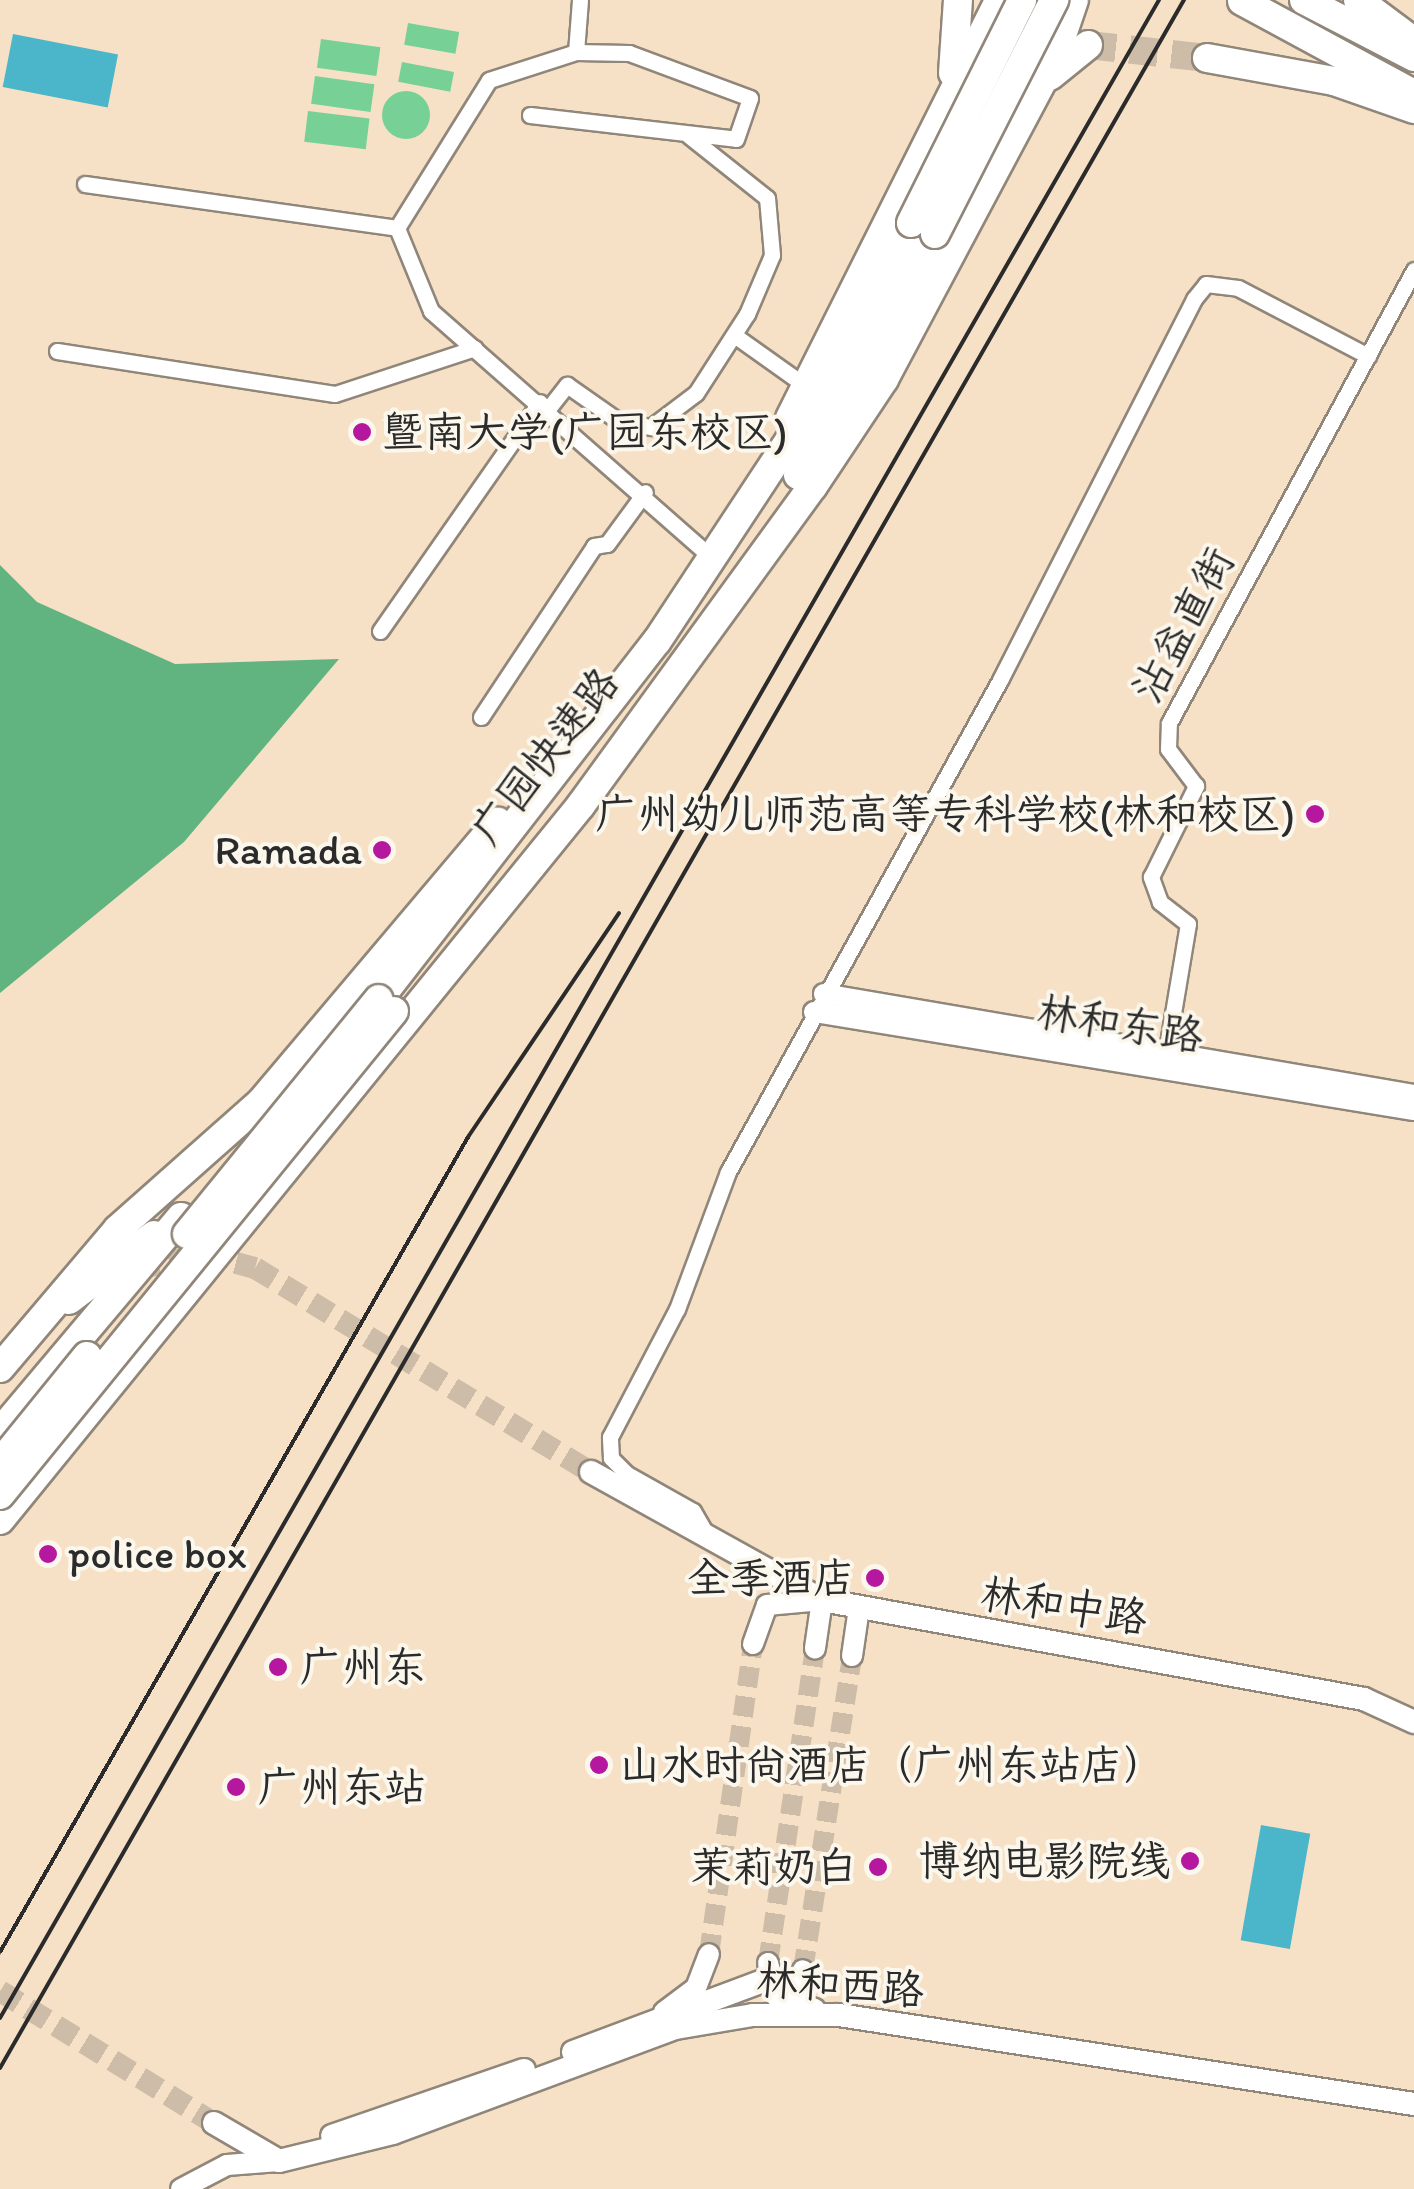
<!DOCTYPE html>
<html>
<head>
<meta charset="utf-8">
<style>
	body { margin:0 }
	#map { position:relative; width:1414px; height:2189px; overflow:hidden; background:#f6e1c7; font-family:Itim,"LXGW WenKai TC",sans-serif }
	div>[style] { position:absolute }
	.green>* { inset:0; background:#77d197; transform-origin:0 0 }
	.round { border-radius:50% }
	.forest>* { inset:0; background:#61b380 }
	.water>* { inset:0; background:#4bb5c9; transform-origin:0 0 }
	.secondary-tunnel>* { height:20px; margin-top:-10px; transform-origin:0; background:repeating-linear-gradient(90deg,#cdbda8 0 20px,transparent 0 30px) }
	.primary-tunnel>* { height:22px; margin-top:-11px; transform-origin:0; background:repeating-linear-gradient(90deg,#cdbda8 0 22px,transparent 0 33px) }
	.highway-tunnel>* { height:28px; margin-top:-14px; transform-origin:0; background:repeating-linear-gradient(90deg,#cdbda8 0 28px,transparent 0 42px) }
	.roads { filter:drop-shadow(2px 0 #908679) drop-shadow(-2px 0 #908679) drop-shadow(0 2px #908679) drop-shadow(0 -2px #908679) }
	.street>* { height:15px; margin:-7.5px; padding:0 7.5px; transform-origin:7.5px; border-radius:7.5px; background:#fff }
	.secondary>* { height:20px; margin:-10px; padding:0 10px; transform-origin:10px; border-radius:10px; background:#fff }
	.primary>* { height:22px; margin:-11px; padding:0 11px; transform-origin:11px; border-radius:11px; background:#fff }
	.highway>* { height:28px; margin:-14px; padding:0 14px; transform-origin:14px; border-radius:14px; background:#fff }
	.rail>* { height:4px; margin:-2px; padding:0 2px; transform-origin:2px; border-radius:2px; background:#2b2b2b }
	.bridges { filter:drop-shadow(2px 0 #908679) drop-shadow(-2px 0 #908679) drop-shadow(0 2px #908679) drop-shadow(0 -2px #908679) }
	.highway-bridge>* { height:28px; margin:-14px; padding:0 14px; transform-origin:14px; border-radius:14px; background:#fff }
	.dots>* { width:28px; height:28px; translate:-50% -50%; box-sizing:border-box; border:5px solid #fbf7ec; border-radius:50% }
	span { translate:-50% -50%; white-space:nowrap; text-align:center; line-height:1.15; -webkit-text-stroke:8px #fbf7ec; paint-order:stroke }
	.poi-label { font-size:42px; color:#2b2b2b }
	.left { translate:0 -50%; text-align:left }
	.right { translate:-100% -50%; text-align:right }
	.street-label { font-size:42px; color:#2b2b2b }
</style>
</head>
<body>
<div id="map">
	<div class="green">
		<i style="left:408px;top:23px;width:52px;height:22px;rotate:10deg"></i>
		<i style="left:321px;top:39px;width:60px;height:29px;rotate:8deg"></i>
		<i style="left:402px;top:62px;width:53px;height:20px;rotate:11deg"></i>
		<i style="left:315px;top:76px;width:60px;height:28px;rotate:8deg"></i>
		<i class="round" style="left:382px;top:91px;width:48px;height:48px"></i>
		<i style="left:308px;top:111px;width:62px;height:31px;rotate:7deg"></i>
	</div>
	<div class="forest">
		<i style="clip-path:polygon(0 565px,37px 602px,175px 664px,339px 659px,184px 842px,0 993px)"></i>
	</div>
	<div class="water">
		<i style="left:13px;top:34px;width:107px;height:54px;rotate:11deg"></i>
		<i style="left:1261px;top:1825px;width:50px;height:117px;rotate:10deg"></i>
	</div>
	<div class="secondary-tunnel">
		<i style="left:709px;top:1954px;width:313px;rotate:-81.9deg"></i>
		<i style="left:768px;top:1963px;width:318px;rotate:-81.5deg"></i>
		<i style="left:803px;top:1970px;width:318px;rotate:-81.1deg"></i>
	</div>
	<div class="primary-tunnel">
		<i style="left:137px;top:1269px;width:69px;rotate:-12.6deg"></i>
		<i style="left:204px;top:1254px;width:53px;rotate:15.4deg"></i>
		<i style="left:255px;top:1268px;width:393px;rotate:31.3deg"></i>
		<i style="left:0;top:1991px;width:251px;rotate:31.7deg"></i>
	</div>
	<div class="highway-tunnel">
		<i style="left:1088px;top:45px;width:120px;rotate:6.2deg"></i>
	</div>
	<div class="roads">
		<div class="street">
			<i style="left:530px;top:115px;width:207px;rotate:6.6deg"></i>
			<i style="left:736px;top:139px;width:43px;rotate:-71.1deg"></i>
			<i style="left:750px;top:98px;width:129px;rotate:-159.6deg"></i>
			<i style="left:629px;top:53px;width:53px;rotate:-178.9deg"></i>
			<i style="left:85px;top:184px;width:315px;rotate:8deg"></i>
			<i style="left:397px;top:228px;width:174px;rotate:-58.1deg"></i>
			<i style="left:489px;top:80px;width:91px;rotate:-17.8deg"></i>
			<i style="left:576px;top:52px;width:52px;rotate:-85.6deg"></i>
			<i style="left:397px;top:228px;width:90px;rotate:67.7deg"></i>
			<i style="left:431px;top:311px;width:374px;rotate:41.3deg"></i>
			<i style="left:734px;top:335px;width:85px;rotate:35.4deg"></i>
			<i style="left:57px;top:351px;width:281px;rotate:8.8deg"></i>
			<i style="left:335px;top:394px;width:147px;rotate:-18.2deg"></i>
			<i style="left:548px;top:409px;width:31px;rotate:-52deg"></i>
			<i style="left:567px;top:385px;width:61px;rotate:35deg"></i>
			<i style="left:617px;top:420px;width:35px;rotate:12deg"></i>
			<i style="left:651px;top:427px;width:56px;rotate:-37.1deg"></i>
			<i style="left:696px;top:393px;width:94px;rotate:-57.2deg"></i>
			<i style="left:747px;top:314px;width:64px;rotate:-67deg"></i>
			<i style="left:772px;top:255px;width:57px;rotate:-95deg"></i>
			<i style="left:767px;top:198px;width:100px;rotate:-141.5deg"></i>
			<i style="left:380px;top:631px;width:279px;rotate:-55.1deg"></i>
			<i style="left:481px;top:717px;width:205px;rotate:-56.5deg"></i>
			<i style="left:594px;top:546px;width:13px;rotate:-9deg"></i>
			<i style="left:607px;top:544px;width:64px;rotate:-53.8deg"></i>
			<i style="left:1165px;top:1061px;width:139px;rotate:-80.5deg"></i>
			<i style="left:1188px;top:924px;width:36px;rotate:-142deg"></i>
			<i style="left:1160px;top:902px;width:27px;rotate:-110deg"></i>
			<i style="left:1151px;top:877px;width:102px;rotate:-63.7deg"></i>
			<i style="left:1196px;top:786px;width:46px;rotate:-127.1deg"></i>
			<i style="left:1168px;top:749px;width:26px;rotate:-88deg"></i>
			<i style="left:1169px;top:723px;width:515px;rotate:-61.59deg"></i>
			<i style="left:708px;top:1537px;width:30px;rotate:-120deg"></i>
			<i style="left:693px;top:1511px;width:76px;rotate:-150.7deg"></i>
			<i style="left:627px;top:1474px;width:23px;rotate:-135deg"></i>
			<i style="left:611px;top:1458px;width:21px;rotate:-93deg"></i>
			<i style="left:610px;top:1437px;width:144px;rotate:-62.4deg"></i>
			<i style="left:677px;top:1309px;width:146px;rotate:-69.6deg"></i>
			<i style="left:728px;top:1172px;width:562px;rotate:-61.06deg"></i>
			<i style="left:1000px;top:680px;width:428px;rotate:-63deg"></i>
			<i style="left:1194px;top:299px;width:19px;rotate:-51deg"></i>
			<i style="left:1206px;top:284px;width:32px;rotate:7deg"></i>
			<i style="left:1238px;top:288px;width:147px;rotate:27.6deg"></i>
		</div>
		<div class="secondary">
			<i style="left:824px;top:994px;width:599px;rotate:9.71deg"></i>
			<i style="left:814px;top:1012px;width:608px;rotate:9.28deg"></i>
			<i style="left:753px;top:1644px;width:41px;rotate:-70.3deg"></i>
			<i style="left:767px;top:1605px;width:55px;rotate:-5.2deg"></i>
			<i style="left:822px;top:1600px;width:49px;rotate:98.3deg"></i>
			<i style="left:852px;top:1656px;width:49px;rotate:-81.7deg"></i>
			<i style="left:768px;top:1963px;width:34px;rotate:76deg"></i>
			<i style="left:776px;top:1996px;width:41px;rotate:18.4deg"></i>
			<i style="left:798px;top:2005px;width:35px;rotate:-82deg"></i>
			<i style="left:664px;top:2012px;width:40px;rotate:-37deg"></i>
			<i style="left:696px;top:1988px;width:36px;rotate:-69deg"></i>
			<i style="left:181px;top:2189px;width:52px;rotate:-27.6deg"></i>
			<i style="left:227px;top:2165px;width:52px;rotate:-4.4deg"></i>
		</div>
		<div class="primary">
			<i style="left:591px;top:1472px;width:264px;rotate:29deg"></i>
			<i style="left:822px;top:1600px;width:551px;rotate:10.35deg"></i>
			<i style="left:1364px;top:1699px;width:55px;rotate:24.7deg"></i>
			<i style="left:573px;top:2052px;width:206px;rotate:-20.5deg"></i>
			<i style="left:214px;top:2123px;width:75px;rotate:30.3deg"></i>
			<i style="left:332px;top:2136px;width:203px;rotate:-19deg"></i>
			<i style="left:279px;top:2161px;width:117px;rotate:-13.8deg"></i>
			<i style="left:393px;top:2133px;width:302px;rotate:-20.4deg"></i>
			<i style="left:676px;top:2028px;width:78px;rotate:-9.6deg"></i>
			<i style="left:753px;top:2015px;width:86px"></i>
			<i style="left:839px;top:2015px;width:582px;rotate:8.8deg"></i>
		</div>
		<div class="highway">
			<i style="left:1304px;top:0;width:124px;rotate:27.4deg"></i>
			<i style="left:1358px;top:0;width:64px;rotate:36.7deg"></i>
			<i style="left:1242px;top:1px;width:196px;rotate:28.4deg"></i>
			<i style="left:1207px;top:58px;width:129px;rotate:10.3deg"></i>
			<i style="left:1334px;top:81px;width:85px;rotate:19.3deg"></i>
			<i style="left:953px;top:73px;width:73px;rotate:-86.1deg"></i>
			<i style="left:1050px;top:76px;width:49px;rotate:-39.2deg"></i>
			<i style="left:790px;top:418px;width:467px;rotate:-63.4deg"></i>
			<i style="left:798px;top:475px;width:277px;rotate:-60.4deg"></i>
			<i style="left:379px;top:999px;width:453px;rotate:-52.2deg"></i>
			<i style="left:657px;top:641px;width:285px;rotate:-56.6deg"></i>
			<i style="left:814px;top:403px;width:204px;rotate:-61.7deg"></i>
			<i style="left:69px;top:1300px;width:107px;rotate:-37.4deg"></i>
			<i style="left:0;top:1368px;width:182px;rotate:-49.7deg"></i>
			<i style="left:118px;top:1229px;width:191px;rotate:-41.6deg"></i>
			<i style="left:261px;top:1102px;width:367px;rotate:-49.8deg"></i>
			<i style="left:0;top:1432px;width:281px;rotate:-49.9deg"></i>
			<i style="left:0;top:1520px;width:921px;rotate:-50.9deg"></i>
			<i style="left:581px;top:805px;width:394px;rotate:-54deg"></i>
			<i style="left:813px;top:486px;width:128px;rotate:-56.4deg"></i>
			<i style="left:884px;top:379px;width:362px;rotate:-62deg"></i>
			<i style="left:1054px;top:59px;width:62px;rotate:-71.3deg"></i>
		</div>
	</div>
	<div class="rail">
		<i style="left:0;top:1952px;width:940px;rotate:-60.13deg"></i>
		<i style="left:468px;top:1137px;width:270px;rotate:-56deg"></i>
		<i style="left:0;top:2018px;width:2327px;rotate:-60.13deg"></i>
		<i style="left:0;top:2068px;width:2383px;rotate:-60.21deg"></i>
	</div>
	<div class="bridges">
		<div class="highway-bridge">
			<i style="left:911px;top:223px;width:249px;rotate:-63.5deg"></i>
			<i style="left:935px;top:234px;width:263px;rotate:-63deg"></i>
			<i style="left:187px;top:1234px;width:303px;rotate:-50.8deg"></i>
			<i style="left:0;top:1463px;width:138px;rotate:-50.9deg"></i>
			<i style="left:0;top:1495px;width:624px;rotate:-50.85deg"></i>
		</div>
	</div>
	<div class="dots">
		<i style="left:362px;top:432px;background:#b5179e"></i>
		<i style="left:1315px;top:814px;background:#b5179e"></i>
		<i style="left:382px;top:850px;background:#b5179e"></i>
		<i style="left:48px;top:1554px;background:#b5179e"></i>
		<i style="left:875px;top:1578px;background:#b5179e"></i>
		<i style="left:278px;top:1667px;background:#b5179e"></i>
		<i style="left:599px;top:1765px;background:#b5179e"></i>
		<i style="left:236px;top:1787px;background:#b5179e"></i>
		<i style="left:1190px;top:1861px;background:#b5179e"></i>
		<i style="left:878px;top:1867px;background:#b5179e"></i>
	</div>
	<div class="poi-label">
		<span class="left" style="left:382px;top:432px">暨南大学(广园东校区)</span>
		<span class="right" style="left:1295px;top:814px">广州幼儿师范高等专科学校(林和校区)</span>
		<span class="right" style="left:362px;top:850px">Ramada</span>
		<span class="left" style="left:68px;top:1554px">police box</span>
		<span class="right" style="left:855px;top:1578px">全季酒店</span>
		<span class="left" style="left:300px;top:1667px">广州东</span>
		<span class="left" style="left:619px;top:1765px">山水时尚酒店（广州东站店）</span>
		<span class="left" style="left:258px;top:1787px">广州东站</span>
		<span class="right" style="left:1170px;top:1861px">博纳电影院线</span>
		<span class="right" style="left:858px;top:1867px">茉莉奶白</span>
	</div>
	<div class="street-label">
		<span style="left:1183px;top:625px;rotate:-62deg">沾益直街</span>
		<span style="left:545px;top:756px;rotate:-52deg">广园快速路</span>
		<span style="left:1120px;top:1024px;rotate:9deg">林和东路</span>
		<span style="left:1064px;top:1606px;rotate:9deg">林和中路</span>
		<span style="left:840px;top:1985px;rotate:4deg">林和西路</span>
	</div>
</div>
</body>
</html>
